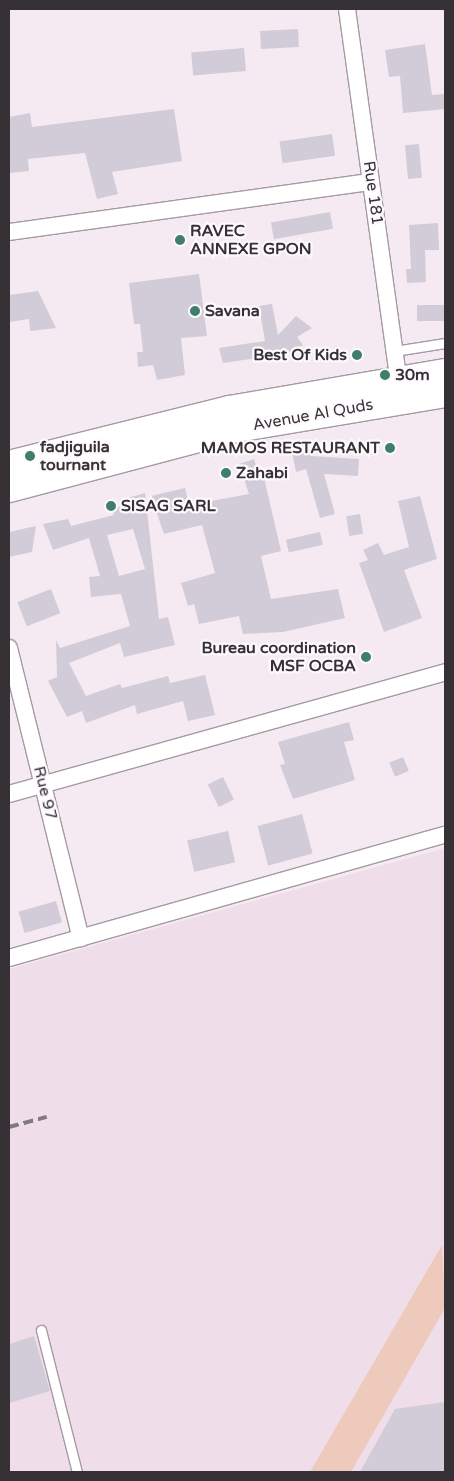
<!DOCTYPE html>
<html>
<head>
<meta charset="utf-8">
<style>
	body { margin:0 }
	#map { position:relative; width:454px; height:1481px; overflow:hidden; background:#f6eaf2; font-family:"Varela Round",sans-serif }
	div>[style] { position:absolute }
	.built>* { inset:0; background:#f0ddea }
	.green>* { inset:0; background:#eecabc }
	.building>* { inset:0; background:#d1ccd8; transform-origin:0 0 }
	.roads { filter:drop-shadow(1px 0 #a59aa2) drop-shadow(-1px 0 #a59aa2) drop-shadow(0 1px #a59aa2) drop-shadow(0 -1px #a59aa2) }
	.lane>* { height:9px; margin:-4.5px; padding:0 4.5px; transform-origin:4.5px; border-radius:4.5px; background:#fff }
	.street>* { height:16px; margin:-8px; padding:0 8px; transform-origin:8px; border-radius:8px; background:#fff }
	.primary>* { height:26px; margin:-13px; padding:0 13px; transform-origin:13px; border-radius:13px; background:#fff }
	.rail>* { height:4px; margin-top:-2px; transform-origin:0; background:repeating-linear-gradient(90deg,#827a7f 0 10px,transparent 0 15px) }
	.dots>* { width:14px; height:14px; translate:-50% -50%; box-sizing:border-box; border:2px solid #fef9fd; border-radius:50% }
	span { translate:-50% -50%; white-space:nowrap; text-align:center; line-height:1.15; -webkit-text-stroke:4.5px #fef9fd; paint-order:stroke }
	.street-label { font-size:16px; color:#363135 }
	.poi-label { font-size:16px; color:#363135; font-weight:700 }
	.left { translate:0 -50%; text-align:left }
	.right { translate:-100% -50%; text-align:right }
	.frame { position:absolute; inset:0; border:10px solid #363135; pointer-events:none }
</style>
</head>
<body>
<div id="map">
	<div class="built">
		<i style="clip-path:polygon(445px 848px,445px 1472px,9px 1472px,9px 969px)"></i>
	</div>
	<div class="green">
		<i style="clip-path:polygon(442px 1245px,445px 1308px,351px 1472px,310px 1472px)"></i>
	</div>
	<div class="building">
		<i style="left:298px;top:29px;width:18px;height:38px;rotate:87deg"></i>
		<i style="clip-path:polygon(425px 44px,432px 95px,445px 94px,445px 109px,403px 113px,400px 76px,389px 77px,385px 50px)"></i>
		<i style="left:244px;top:48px;width:23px;height:53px;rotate:85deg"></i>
		<i style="clip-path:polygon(174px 109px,182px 161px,112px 172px,118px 194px,97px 199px,85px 153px,28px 159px,29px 171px,9px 173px,9px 117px,30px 113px,32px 127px)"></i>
		<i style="left:332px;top:134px;width:22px;height:53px;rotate:82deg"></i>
		<i style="left:419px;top:144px;width:34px;height:14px;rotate:85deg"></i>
		<i style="left:330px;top:212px;width:17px;height:60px;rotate:80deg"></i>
		<i style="clip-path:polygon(438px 223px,439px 250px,425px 250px,426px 282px,407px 283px,406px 269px,411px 269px,409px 225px)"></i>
		<i style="clip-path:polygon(199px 274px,207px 336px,181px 338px,185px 375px,157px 380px,153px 365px,138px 367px,137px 352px,143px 352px,140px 324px,134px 324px,129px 283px)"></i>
		<i style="clip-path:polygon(38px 291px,56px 328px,30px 331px,29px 319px,9px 322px,9px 295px)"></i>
		<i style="clip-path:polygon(272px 304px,278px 335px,296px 316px,312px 328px,297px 337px,303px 345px,286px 354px,223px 363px,219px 348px,265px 341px,259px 306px)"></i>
		<i style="left:445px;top:305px;width:16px;height:28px;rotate:90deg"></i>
		<i style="clip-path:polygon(310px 449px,311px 456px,359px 459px,358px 476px,324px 474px,335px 514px,320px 518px,306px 469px,296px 472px,292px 452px)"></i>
		<i style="clip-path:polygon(254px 459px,258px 471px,262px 469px,281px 551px,261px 556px,271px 599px,338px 589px,345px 618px,283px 632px,243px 634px,239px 616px,199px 624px,194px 604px,188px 606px,181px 583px,215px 573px,202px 525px,164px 534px,151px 496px,185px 488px,189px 505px,249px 494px,239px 464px)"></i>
		<i style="clip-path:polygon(evenodd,145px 493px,159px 619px,168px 617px,175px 645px,124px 657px,120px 643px,69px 663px,86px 696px,120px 684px,122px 688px,168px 676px,170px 683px,205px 675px,215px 715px,188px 721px,183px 701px,137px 714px,135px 705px,86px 723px,82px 711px,67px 717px,48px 681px,57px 677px,56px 640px,60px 648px,130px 626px,121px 594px,91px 597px,89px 577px,100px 576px,89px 538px,53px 550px,43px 524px,68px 519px,71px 526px,114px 515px,112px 509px,126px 505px,124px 499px,145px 493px,133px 529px,145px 569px,119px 576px,107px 535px,133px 529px)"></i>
		<i style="clip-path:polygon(420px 496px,437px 559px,404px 570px,422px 618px,384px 632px,359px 563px,368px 560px,363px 550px,378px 543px,384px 555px,409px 547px,398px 501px)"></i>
		<i style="left:360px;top:514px;width:20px;height:14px;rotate:81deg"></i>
		<i style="clip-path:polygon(36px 526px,32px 552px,9px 557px,9px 532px)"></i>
		<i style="left:320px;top:532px;width:13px;height:35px;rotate:77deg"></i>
		<i style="left:51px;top:589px;width:26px;height:36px;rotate:69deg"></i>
		<i style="clip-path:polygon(349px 722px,354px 740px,344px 742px,355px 780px,293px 799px,280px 765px,285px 764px,278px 742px)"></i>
		<i style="left:403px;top:757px;width:15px;height:15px;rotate:67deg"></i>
		<i style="left:223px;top:777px;width:25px;height:17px;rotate:64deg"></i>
		<i style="left:302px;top:814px;width:41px;height:46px;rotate:75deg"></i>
		<i style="left:228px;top:831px;width:32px;height:42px;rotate:77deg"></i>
		<i style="left:56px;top:901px;width:22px;height:39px;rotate:74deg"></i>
		<i style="clip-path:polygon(34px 1336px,50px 1391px,9px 1403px,9px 1344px)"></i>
		<i style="clip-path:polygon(445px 1402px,445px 1472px,360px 1472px,395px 1409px)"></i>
	</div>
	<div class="roads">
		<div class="lane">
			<i style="left:394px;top:351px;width:52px;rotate:-8.9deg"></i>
			<i style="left:41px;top:1330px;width:146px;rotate:75.8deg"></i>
		</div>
		<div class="street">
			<i style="left:347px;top:9px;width:373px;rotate:82.1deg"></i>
			<i style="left:9px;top:232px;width:365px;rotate:-7.9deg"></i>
			<i style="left:9px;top:648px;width:299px;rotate:76.1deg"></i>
			<i style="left:9px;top:794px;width:453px;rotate:-15.6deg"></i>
			<i style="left:9px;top:958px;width:453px;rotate:-15.8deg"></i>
		</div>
		<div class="primary">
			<i style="left:9px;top:464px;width:227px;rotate:-14deg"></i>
			<i style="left:229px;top:409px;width:219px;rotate:-9.7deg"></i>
			<i style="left:9px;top:489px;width:235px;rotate:-14.8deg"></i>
			<i style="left:236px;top:429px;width:212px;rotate:-9.5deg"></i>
		</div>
	</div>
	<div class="rail">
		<i style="left:9px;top:1127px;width:39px;rotate:-15deg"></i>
	</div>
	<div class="dots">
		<i style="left:180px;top:240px;background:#3f7e6b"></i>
		<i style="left:195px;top:311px;background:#3f7e6b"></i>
		<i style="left:357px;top:355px;background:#3f7e6b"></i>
		<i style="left:385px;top:375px;background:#3f7e6b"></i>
		<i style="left:390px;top:448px;background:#3f7e6b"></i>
		<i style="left:30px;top:456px;background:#3f7e6b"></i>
		<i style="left:226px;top:473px;background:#3f7e6b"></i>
		<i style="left:111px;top:506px;background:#3f7e6b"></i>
		<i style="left:366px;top:657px;background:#3f7e6b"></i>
	</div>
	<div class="street-label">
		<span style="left:373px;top:193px;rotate:82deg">Rue 181</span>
		<span style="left:313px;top:415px;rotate:-10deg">Avenue Al Quds</span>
		<span style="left:45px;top:793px;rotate:76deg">Rue 97</span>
	</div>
	<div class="poi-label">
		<span class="left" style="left:190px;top:240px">RAVEC<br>ANNEXE GPON</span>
		<span class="left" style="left:205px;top:311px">Savana</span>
		<span class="right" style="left:347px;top:355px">Best Of Kids</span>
		<span class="left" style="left:395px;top:375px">30m</span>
		<span class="left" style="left:40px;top:456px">fadjiguila<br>tournant</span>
		<span class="right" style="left:380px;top:448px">MAMOS RESTAURANT</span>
		<span class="left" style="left:236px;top:473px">Zahabi</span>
		<span class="left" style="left:121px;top:506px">SISAG SARL</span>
		<span class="right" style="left:356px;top:657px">Bureau coordination<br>MSF OCBA</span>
	</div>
	<div class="frame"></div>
</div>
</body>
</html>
